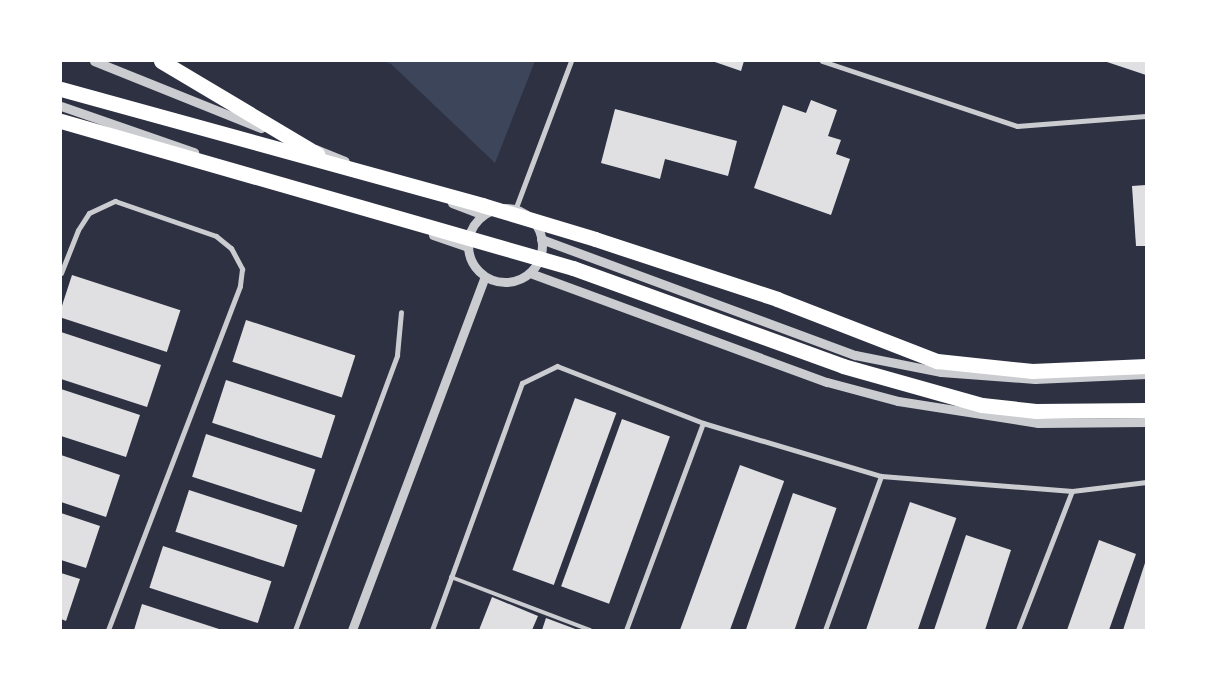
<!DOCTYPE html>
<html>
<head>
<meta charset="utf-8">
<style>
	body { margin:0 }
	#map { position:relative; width:1207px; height:691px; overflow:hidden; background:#2d3142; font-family:"Fira Sans",sans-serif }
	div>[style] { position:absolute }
	.green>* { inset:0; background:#3c4559 }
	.building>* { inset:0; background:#e0e0e3; transform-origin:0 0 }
	.service>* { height:4px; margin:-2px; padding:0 2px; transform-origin:2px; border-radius:2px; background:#caccd0 }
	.minor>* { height:5px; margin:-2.5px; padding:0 2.5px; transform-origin:2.5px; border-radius:2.5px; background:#caccd0 }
	.tertiary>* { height:9px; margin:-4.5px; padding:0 4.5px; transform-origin:4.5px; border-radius:4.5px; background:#caccd0 }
	.tertiary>.ring { margin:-4.5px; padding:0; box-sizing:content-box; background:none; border:9px solid #caccd0; border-radius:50% }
	.motorway>* { height:15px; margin:-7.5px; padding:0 7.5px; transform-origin:7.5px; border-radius:7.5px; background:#fff }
	span { translate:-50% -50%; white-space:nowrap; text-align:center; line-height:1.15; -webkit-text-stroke:4.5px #fff; paint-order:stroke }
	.frame { position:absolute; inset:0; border:62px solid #fff; pointer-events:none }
</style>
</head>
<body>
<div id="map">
	<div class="green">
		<i style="clip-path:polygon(383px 61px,535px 61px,495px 163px,391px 64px)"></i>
	</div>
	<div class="building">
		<i style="clip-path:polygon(712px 61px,744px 61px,741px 71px)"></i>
		<i style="clip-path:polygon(1107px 61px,1146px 61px,1146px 75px,1107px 62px)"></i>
		<i style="clip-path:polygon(811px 100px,837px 110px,828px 136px,841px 140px,836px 154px,850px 159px,831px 215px,754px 188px,783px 105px,806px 113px)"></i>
		<i style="clip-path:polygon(615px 109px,737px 141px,728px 176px,665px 159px,660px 179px,601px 163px)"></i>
		<i style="clip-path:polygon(1146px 185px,1146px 246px,1136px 246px,1132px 186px)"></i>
		<i style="left:72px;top:275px;width:114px;height:44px;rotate:18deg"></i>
		<i style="left:246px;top:320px;width:115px;height:44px;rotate:18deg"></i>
		<i style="clip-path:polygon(61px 332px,161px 365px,147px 407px,61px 379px)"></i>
		<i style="left:226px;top:380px;width:115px;height:45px;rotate:18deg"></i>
		<i style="clip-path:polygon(61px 389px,140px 415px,126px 457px,61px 436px)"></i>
		<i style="left:575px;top:398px;width:44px;height:183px;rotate:20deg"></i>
		<i style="left:622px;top:419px;width:51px;height:178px;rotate:20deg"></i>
		<i style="left:206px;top:434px;width:115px;height:45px;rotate:18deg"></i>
		<i style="clip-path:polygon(61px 455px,120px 475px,106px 517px,61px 502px)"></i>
		<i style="left:740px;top:465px;width:47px;height:175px;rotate:20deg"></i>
		<i style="left:189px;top:490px;width:114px;height:44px;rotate:18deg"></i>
		<i style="left:793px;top:493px;width:46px;height:145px;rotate:19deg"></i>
		<i style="left:910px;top:502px;width:49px;height:135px;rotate:19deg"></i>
		<i style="clip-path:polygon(61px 513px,100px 526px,86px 568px,61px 560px)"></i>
		<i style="clip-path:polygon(966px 535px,1011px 550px,985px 630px,934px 630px)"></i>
		<i style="clip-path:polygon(1099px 540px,1136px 554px,1109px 630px,1067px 630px)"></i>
		<i style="left:163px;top:546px;width:114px;height:44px;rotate:18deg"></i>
		<i style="clip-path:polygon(1145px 563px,1146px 630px,1123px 630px)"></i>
		<i style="clip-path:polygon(61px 573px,80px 579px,66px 621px,61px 619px)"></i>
		<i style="clip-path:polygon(492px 597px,538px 616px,532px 630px,479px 630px)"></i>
		<i style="clip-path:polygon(142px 604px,219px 629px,219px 630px,134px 630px)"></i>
		<i style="clip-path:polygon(546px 618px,578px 630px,542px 630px)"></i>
	</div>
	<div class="service">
		<i style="left:451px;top:577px;width:149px;rotate:20.9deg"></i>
	</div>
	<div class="minor">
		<i style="left:822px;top:61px;width:206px;rotate:18.4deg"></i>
		<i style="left:1017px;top:126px;width:129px;rotate:-4.4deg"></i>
		<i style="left:515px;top:210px;width:159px;rotate:-69.4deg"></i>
		<i style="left:61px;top:273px;width:46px;rotate:-68.4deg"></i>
		<i style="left:78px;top:230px;width:20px;rotate:-57deg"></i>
		<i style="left:89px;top:213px;width:29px;rotate:-25deg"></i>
		<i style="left:115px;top:201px;width:107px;rotate:19.1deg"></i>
		<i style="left:216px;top:236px;width:19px;rotate:39deg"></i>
		<i style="left:231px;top:248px;width:24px;rotate:62deg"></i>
		<i style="left:242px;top:269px;width:17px;rotate:97deg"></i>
		<i style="left:240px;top:286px;width:368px;rotate:111deg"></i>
		<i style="left:295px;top:630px;width:293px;rotate:-69.6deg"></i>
		<i style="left:397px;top:355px;width:43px;rotate:-84.7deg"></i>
		<i style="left:432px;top:630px;width:263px;rotate:-70deg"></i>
		<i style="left:522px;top:383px;width:39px;rotate:-26deg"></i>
		<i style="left:557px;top:366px;width:157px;rotate:21.3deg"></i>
		<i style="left:703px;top:423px;width:186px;rotate:16.6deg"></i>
		<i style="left:881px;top:476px;width:192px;rotate:4.5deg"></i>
		<i style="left:1072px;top:491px;width:75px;rotate:-6.9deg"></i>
		<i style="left:626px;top:630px;width:221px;rotate:-69.6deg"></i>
		<i style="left:825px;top:630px;width:164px;rotate:-70deg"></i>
		<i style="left:1018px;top:630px;width:149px;rotate:-68.8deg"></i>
	</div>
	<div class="tertiary">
		<i style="left:94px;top:61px;width:180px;rotate:21.9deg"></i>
		<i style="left:61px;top:106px;width:141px;rotate:19.1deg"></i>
		<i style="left:315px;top:149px;width:32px;rotate:22deg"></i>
		<i style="left:452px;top:203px;width:33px;rotate:21deg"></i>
		<i class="ring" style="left:468px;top:208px;width:65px;height:65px"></i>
		<i style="left:433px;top:235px;width:37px;rotate:19deg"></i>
		<i style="left:541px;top:239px;width:335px;rotate:20.3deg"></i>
		<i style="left:855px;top:355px;width:88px;rotate:11.2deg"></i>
		<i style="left:941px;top:372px;width:94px;rotate:4.3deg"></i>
		<i style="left:1035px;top:379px;width:111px;rotate:-2.6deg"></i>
		<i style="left:530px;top:273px;width:316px;rotate:20.2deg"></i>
		<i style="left:827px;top:382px;width:73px;rotate:15deg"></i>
		<i style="left:898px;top:401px;width:142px;rotate:8.9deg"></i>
		<i style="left:1038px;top:423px;width:108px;rotate:-0.5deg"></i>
		<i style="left:352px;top:630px;width:377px;rotate:-69.4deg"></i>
	</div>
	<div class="motorway">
		<i style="left:161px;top:61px;width:182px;rotate:30.8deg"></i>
		<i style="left:61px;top:89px;width:437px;rotate:15.4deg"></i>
		<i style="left:482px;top:205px;width:118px;rotate:16.7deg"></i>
		<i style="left:595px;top:239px;width:192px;rotate:18.2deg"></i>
		<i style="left:777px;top:299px;width:172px;rotate:21.2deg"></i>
		<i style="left:937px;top:361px;width:96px;rotate:6deg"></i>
		<i style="left:1032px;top:371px;width:114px;rotate:-2.5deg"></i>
		<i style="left:61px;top:121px;width:533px;rotate:16.02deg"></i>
		<i style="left:573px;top:268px;width:287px;rotate:19.9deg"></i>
		<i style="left:843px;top:366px;width:144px;rotate:15.7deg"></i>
		<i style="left:982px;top:405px;width:54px;rotate:6.3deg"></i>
		<i style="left:1036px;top:411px;width:110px;rotate:-0.5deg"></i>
	</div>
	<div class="frame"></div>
</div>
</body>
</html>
